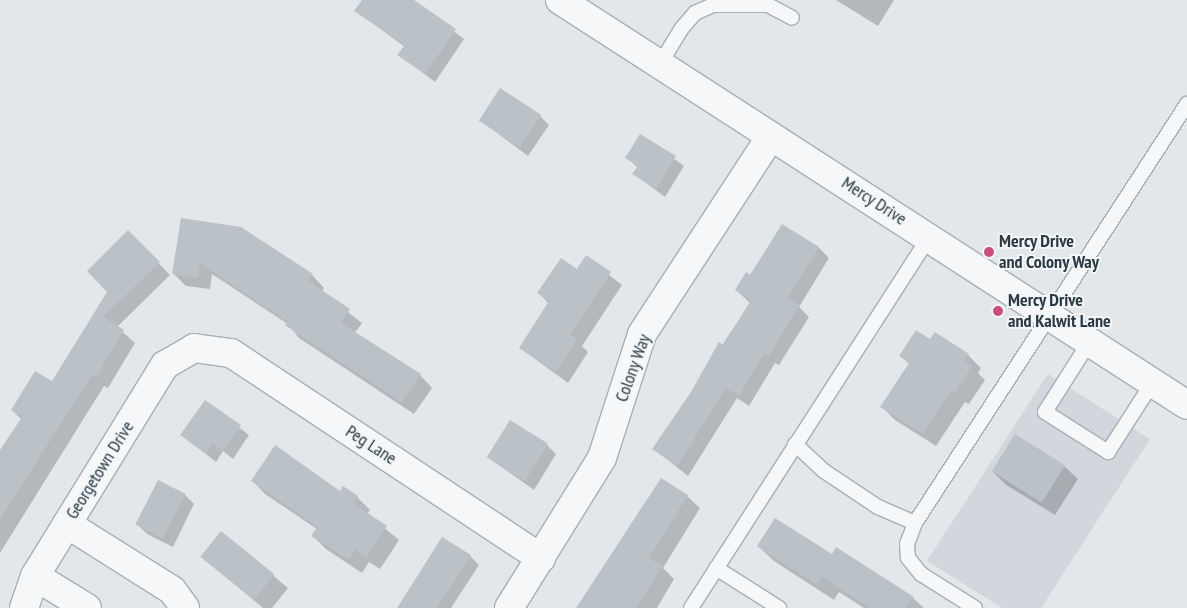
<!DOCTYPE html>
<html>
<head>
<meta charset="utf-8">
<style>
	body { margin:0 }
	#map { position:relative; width:1187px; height:608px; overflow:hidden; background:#e3e7ea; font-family:"PT Sans Narrow",sans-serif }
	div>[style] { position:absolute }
	.built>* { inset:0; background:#d1d7dc }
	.shadow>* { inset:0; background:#0003 }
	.building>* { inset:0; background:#bac2c7; transform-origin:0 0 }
	.roads { filter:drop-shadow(1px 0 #a8afb4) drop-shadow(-1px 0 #a8afb4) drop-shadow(0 1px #a8afb4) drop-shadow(0 -1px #a8afb4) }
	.service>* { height:14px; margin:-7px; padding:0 7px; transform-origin:7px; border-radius:7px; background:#f5f7f9 }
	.minor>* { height:28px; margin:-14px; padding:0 14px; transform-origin:14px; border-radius:14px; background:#f5f7f9 }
	.tertiary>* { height:28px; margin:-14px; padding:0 14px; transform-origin:14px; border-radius:14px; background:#f5f7f9 }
	.dots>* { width:14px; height:14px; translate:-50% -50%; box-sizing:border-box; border:2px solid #f2f6f8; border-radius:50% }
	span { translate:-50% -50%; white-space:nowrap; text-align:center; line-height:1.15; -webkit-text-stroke:4px #f2f6f8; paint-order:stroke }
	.street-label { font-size:18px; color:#2b3942 }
	.poi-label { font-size:18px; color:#2b3942; font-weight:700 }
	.left { translate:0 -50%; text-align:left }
</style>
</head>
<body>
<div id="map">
	<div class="built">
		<i style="clip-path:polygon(1048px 374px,1150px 439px,1041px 608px,1002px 608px,927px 561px)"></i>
	</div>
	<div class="shadow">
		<i style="clip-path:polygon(363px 0,412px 0,464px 39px,435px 82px,399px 55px,405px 47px,356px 11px)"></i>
		<i style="clip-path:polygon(836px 0,894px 0,878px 26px)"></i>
		<i style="clip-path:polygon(540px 116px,549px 125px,528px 156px,480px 120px)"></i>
		<i style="clip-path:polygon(640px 135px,684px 166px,665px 197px,634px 174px,638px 168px,627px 157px)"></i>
		<i style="clip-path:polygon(182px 219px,312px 275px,324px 288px,322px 292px,362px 323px,354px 334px,420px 375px,432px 388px,414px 414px,299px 338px,288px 324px,212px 274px,210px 289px,186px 286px,173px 273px)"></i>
		<i style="clip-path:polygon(782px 226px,819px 248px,829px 258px,799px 307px,809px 317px,779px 365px,775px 363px,749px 406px,737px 398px,688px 476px,654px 449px,750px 303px,736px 290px,750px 277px)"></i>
		<i style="clip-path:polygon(128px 232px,170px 275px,117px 327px,135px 343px,108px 388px,104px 386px,0 553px,0 451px,22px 420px,12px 410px,52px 383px,108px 291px)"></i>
		<i style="clip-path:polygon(586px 257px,622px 285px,582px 346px,588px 352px,568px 383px,520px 348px,549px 304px,539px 293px,577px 270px)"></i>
		<i style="clip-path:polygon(930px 341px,968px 355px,981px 368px,978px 373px,985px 380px,969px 404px,965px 402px,936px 446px,895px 420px,882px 407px,909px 364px,901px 356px)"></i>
		<i style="clip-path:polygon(205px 402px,249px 435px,233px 459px,223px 451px,216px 462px,182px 435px)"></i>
		<i style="clip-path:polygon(1016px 436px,1064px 466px,1078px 479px,1055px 515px,1006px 485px,993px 472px)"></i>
		<i style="clip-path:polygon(547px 445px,556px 454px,534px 490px,489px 458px)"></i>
		<i style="clip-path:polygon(252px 480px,357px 497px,370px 510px,367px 514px,399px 540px,380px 569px,369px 562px,362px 573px,326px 549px,312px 535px,317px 529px,265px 494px)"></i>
		<i style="clip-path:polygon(185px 495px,194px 504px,173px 547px,147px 534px,138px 525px)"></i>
		<i style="clip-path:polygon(687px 496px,700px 508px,663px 568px,674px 579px,657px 608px,577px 608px)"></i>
		<i style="clip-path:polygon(221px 532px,288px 588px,272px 608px,263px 608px,202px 557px)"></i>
		<i style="clip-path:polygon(758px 546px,832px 556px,913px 598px,924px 608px,864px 608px,839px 592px,834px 600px,774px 561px)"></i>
		<i style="clip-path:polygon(470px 556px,479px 565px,451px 608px,399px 608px)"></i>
	</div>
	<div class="building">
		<i style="clip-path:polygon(362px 0,414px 0,456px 29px,425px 74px,397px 55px,405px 45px,354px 11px)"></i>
		<i style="left:500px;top:88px;width:49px;height:39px;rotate:33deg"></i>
		<i style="clip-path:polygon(640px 134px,676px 156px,656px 189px,632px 174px,638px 166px,625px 158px)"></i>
		<i style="clip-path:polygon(181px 218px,241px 227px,313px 274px,308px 281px,350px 309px,341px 323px,421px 374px,401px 402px,285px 325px,288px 322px,200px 263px,198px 278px,172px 274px)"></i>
		<i style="clip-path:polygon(782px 224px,819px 247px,788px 298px,799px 305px,769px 356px,764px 353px,739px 396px,726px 388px,677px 466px,652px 449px,691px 392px,719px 342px,724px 345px,751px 300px,735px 290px,746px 272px,750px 275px)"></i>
		<i style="clip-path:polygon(128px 230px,160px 262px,103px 317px,124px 330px,96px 377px,92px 375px,0 519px,0 450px,22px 417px,11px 410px,35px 371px,52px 381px,107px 292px,87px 271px)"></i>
		<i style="clip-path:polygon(586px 255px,611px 272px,570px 335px,577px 340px,556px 372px,519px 348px,549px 301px,537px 293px,561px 258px,577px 269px)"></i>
		<i style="clip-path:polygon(916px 330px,930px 339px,935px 332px,969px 354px,964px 361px,972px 366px,955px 392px,951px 390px,923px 434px,880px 407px,909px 363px,899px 356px)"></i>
		<i style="clip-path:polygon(205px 400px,241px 425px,223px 451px,213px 443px,206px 454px,180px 435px)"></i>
		<i style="left:510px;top:420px;width:45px;height:44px;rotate:32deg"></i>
		<i style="left:1015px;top:434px;width:59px;height:44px;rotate:32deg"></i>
		<i style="clip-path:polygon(275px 445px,340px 491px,343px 486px,358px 496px,353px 503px,387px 526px,366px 557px,356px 549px,349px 560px,311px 536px,317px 527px,251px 481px)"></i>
		<i style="clip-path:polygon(661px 478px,688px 495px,649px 558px,662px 566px,636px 608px,576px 608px)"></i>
		<i style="left:158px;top:480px;width:31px;height:50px;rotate:27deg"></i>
		<i style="clip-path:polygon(775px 518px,832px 554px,836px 547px,914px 597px,906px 608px,870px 608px,822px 577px,817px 585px,757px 546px)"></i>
		<i style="left:221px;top:531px;width:69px;height:33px;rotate:39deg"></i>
		<i style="clip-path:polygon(442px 537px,471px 555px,437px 608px,397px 608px)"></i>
	</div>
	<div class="roads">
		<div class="service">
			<i style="left:660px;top:64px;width:42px;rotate:-58.6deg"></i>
			<i style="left:682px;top:28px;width:20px;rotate:-49deg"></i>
			<i style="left:695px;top:13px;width:20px;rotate:-24deg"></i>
			<i style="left:713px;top:5px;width:55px"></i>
			<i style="left:768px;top:5px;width:27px;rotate:28deg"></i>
			<i style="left:1090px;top:341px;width:84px;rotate:122.4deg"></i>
			<i style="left:1045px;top:412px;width:75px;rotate:32.4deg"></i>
			<i style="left:1108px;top:452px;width:83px;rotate:-57.3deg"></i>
			<i style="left:795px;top:444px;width:40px;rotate:43deg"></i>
			<i style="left:824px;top:471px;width:65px;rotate:33.7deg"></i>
			<i style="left:878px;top:507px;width:40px;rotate:23.4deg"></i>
			<i style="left:716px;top:568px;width:75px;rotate:32.4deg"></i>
			<i style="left:691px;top:608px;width:441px;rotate:-57.3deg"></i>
			<i style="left:975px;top:608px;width:64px;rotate:-147.8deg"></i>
			<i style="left:921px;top:574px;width:21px;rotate:-129deg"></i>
			<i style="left:908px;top:558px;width:14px;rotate:-94deg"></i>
			<i style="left:907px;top:544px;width:22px;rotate:-69deg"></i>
			<i style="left:915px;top:523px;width:500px;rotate:-57deg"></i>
		</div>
		<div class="minor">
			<i style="left:67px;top:524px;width:124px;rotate:32.2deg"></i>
			<i style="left:172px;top:590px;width:22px;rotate:54deg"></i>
			<i style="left:35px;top:576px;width:61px;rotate:31.6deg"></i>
			<i style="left:24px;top:608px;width:34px;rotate:-71deg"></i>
			<i style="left:35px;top:576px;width:248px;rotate:-58.4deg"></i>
			<i style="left:165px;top:365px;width:34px;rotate:-30deg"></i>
			<i style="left:194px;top:348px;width:37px;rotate:8deg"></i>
			<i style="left:231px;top:353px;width:372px;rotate:33.5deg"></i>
			<i style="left:509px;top:608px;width:176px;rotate:-58.2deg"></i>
			<i style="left:602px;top:458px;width:130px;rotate:-72.1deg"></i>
			<i style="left:642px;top:334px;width:236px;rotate:-56.9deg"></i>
		</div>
		<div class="tertiary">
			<i style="left:560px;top:0;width:746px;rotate:32.86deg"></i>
		</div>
	</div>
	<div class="dots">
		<i style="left:989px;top:252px;background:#ca4d7c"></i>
		<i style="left:998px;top:311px;background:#ca4d7c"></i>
	</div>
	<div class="street-label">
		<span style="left:874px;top:201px;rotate:33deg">Mercy Drive</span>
		<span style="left:633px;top:368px;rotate:-70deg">Colony Way</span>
		<span style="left:371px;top:445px;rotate:33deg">Peg Lane</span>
		<span style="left:100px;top:470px;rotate:-58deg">Georgetown Drive</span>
	</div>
	<div class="poi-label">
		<span class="left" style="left:999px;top:252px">Mercy Drive<br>and Colony Way</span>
		<span class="left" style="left:1008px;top:311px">Mercy Drive<br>and Kalwit Lane</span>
	</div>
</div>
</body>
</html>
